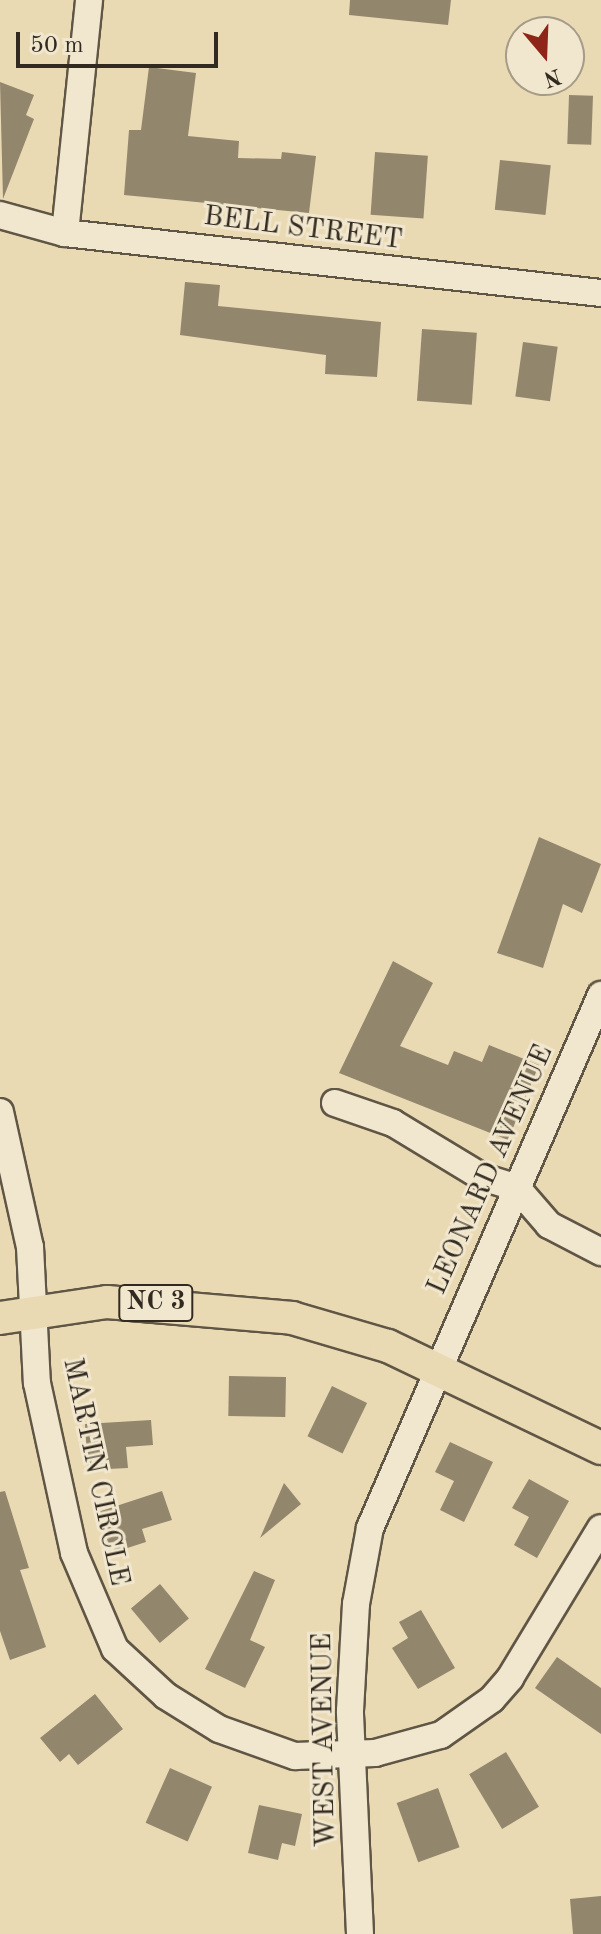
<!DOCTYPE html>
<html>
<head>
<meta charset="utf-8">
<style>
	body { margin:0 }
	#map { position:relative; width:601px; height:1934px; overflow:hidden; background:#eadab4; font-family:"Old Standard TT",serif }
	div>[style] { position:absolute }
	.building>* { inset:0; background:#92866d; transform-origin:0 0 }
	.roads { filter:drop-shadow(2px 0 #605645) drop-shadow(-2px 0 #605645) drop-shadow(0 2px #605645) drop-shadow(0 -2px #605645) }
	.minor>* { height:26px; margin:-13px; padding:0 13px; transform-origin:13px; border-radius:13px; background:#f1e7ce }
	.major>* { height:32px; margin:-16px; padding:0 16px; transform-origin:16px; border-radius:16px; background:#eadab4 }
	span { translate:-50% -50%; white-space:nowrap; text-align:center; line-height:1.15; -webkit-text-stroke:6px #f1e7ce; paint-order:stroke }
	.shield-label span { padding:2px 6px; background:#f1e7ce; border:2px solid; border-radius:6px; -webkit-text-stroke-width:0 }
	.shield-label { font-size:26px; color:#322a20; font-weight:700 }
	.street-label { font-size:28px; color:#322a20 }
	.north { position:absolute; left:505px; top:16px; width:80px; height:80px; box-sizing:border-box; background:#f1e7ce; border:2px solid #a59b88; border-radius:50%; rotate:161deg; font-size:22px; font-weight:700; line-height:32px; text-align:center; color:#322a20 }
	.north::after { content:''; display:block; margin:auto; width:28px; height:36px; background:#8f2418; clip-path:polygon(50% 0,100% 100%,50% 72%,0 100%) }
	.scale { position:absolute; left:16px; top:32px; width:202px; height:36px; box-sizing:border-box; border:4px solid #322a20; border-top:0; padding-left:10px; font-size:24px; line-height:28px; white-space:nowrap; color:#322a20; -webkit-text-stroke:6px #f1e7ce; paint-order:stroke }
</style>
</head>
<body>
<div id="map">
	<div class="building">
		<i style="clip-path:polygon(350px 0,451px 0,448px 25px,349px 15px)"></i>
		<i style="clip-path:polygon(149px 67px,196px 73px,188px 136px,239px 141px,238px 158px,281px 159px,282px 152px,316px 156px,309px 213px,124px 195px,129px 130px,141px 130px)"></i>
		<i style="clip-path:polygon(0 82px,34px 95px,26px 115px,34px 119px,3px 199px)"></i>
		<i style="left:569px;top:95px;width:24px;height:49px;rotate:2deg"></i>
		<i style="left:375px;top:152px;width:53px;height:63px;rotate:4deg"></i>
		<i style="left:500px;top:160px;width:51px;height:50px;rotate:6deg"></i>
		<i style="clip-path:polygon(185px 282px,220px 285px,218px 306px,381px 322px,377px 377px,325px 374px,326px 355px,180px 335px)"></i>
		<i style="left:422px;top:329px;width:55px;height:72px;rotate:4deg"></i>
		<i style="left:523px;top:342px;width:35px;height:55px;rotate:8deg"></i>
		<i style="clip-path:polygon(539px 837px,601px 864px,582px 913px,563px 904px,543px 968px,497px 953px)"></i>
		<i style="clip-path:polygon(393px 961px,433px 983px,400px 1046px,448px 1065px,454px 1051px,482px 1062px,489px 1045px,539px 1065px,508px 1140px,339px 1073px)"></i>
		<i style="left:229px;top:1376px;width:57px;height:40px;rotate:1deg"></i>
		<i style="left:332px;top:1386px;width:39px;height:56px;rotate:26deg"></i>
		<i style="clip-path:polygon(151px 1420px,153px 1445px,126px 1447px,128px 1468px,88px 1470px,85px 1424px)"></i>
		<i style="clip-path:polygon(450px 1442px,493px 1462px,464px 1522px,440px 1510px,454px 1481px,435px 1472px)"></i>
		<i style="clip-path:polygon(529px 1479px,569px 1501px,537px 1558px,514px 1545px,529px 1517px,512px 1508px)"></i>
		<i style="clip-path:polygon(284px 1483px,301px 1504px,260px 1538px)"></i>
		<i style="clip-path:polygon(5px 1491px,29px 1568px,20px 1570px,46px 1647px,10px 1660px,0 1631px,0 1492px)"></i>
		<i style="clip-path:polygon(162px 1491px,172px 1520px,142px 1529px,146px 1542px,118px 1551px,110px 1548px,98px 1512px)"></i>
		<i style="clip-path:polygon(254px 1571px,275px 1580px,250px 1640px,265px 1647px,245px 1688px,205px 1669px)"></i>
		<i style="left:160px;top:1584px;width:45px;height:38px;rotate:50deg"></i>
		<i style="clip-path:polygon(421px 1610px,455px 1668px,418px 1689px,392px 1648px,408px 1638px,399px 1622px)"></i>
		<i style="clip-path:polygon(557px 1657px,601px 1688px,601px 1734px,535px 1688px)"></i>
		<i style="clip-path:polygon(95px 1694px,123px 1729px,78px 1765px,69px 1754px,60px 1762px,40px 1738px)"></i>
		<i style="left:506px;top:1752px;width:64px;height:43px;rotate:59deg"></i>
		<i style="left:170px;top:1768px;width:46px;height:60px;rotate:24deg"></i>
		<i style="left:438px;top:1788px;width:63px;height:44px;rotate:70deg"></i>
		<i style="clip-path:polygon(259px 1805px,302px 1814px,295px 1846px,282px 1843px,278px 1860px,248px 1853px)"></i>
		<i style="clip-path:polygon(601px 1896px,601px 1934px,573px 1934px,570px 1899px)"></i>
	</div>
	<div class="roads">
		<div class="minor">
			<i style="left:0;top:215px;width:67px;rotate:15.5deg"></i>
			<i style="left:65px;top:233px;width:539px;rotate:6.39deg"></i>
			<i style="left:65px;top:233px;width:234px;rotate:-84.1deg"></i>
			<i style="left:335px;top:1103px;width:61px;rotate:19deg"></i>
			<i style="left:393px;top:1123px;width:104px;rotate:31.2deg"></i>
			<i style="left:482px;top:1177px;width:37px;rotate:17deg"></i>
			<i style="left:517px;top:1188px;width:49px;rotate:49.1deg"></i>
			<i style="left:549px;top:1225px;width:59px;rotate:27.4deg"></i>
			<i style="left:0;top:1112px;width:138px;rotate:77.5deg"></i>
			<i style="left:30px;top:1247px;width:136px;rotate:87.1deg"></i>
			<i style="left:37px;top:1383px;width:174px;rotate:77.7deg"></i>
			<i style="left:74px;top:1553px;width:104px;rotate:66.9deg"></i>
			<i style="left:115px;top:1649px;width:69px;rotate:42.7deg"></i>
			<i style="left:166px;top:1696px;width:62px;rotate:31.9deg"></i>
			<i style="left:219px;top:1729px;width:81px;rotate:19.6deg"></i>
			<i style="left:295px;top:1756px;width:80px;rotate:-2.1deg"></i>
			<i style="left:375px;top:1753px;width:68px;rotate:-15.3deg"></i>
			<i style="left:441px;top:1735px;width:62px;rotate:-35.2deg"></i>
			<i style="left:492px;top:1699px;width:28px;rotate:-49deg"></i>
			<i style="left:510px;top:1678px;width:175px;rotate:-58.8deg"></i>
			<i style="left:360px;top:1934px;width:223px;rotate:-92.6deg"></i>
			<i style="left:350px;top:1711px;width:107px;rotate:-86.8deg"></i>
			<i style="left:356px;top:1604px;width:77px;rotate:-79.6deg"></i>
			<i style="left:370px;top:1528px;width:581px;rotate:-66.57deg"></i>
		</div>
		<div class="major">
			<i style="left:0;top:1318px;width:108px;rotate:-8.5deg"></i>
			<i style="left:107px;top:1302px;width:186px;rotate:4.9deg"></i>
			<i style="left:292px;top:1318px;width:100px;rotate:16.3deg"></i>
			<i style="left:388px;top:1346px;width:236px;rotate:25.6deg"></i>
		</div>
	</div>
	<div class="shield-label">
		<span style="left:156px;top:1303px">NC 3</span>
	</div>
	<div class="street-label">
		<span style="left:303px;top:229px;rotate:7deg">BELL STREET</span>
		<span style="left:491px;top:1170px;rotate:-66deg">LEONARD AVENUE</span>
		<span style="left:95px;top:1472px;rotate:78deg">MARTIN CIRCLE</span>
		<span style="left:325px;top:1740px;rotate:-91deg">WEST AVENUE</span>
	</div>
	<div class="north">N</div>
	<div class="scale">50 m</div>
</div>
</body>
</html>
